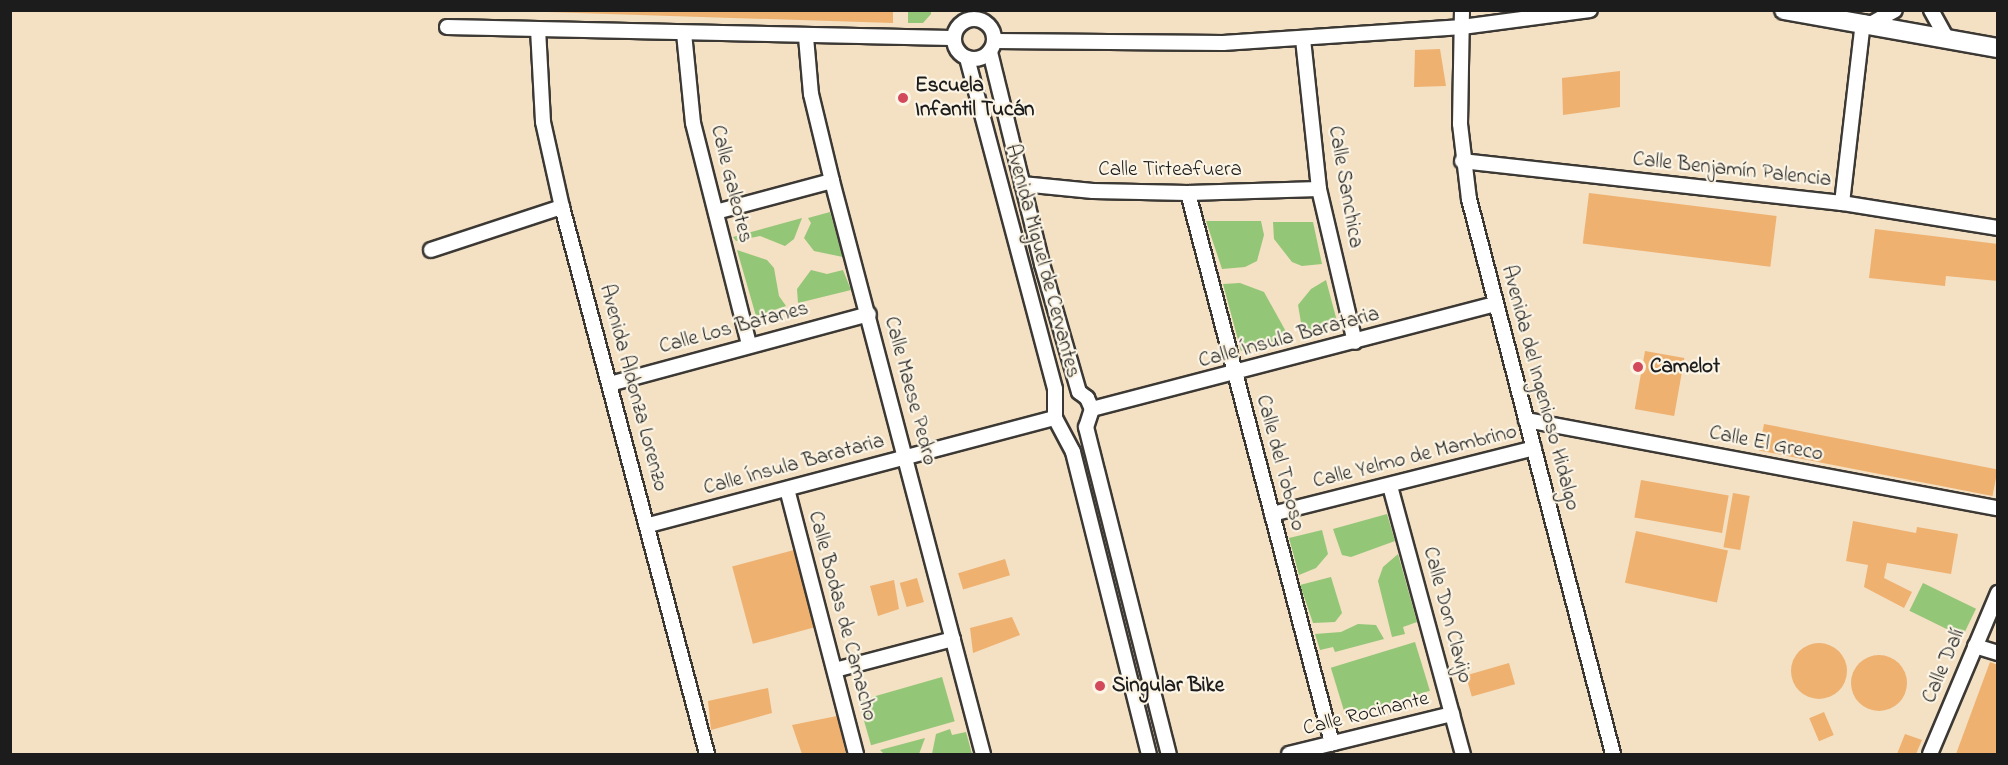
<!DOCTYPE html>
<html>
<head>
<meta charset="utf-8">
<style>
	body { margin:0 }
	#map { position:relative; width:2008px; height:765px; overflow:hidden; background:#f4e0c3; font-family:"Indie Flower",sans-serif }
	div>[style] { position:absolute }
	.green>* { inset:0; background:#93c677; transform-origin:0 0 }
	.building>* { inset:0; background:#eeb170; transform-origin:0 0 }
	.round { border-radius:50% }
	.roads { filter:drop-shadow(2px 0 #3c3935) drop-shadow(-2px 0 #3c3935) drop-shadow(0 2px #3c3935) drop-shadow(0 -2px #3c3935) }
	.street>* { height:14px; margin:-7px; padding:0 7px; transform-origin:7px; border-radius:7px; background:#fff }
	.street>.ring { margin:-7px; padding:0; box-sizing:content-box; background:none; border:14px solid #fff; border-radius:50% }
	.secondary>* { height:18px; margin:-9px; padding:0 9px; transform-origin:9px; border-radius:9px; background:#fff }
	.dots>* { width:16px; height:16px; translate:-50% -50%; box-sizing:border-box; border:3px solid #fcf5e5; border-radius:50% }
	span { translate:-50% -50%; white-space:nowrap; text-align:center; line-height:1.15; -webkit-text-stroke:4.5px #fcf5e5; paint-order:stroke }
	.poi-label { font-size:21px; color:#1c1c1c; font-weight:700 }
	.left { translate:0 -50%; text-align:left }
	.street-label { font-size:21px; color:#1c1c1c }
	.frame { position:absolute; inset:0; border:12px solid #1c1c1c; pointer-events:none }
</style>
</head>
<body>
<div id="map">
	<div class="green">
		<i style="clip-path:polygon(908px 11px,931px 11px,931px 14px,923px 23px,908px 23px)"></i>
		<i style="clip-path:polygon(830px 212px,843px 257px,814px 251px,804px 238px,811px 223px,808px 218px)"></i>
		<i style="clip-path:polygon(802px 218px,794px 239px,785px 246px,760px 236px,736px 241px,733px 237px)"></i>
		<i style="clip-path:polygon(1206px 221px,1261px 221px,1264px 235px,1257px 261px,1245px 267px,1222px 269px)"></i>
		<i style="clip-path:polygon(1273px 222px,1313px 222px,1322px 264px,1302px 266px,1292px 262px,1274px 239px)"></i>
		<i style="clip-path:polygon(737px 250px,767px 260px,774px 268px,779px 296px,786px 306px,756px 316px)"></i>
		<i style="clip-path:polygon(811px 270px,827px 274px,843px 270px,851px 290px,798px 303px,797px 289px)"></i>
		<i style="clip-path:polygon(1326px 280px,1338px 325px,1303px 334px,1298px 305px,1311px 289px)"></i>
		<i style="clip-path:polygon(1240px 283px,1264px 292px,1289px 337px,1241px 351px,1223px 284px)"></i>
		<i style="clip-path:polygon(1387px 514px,1395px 541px,1351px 557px,1342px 555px,1333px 529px)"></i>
		<i style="clip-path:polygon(1322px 530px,1328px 554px,1316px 568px,1299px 575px,1289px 538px)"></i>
		<i style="clip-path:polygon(1398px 554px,1417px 622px,1403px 627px,1405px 634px,1392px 637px,1378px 581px,1383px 567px)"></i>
		<i style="clip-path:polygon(1331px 577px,1342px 613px,1335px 622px,1313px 623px,1300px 585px)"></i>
		<i style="left:1923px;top:583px;width:59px;height:31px;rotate:26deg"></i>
		<i style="clip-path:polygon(1358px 624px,1376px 625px,1384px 639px,1335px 652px,1333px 647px,1320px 650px,1315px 634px,1341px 632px)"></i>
		<i style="left:1415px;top:642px;width:51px;height:88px;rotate:73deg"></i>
		<i style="left:942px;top:677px;width:46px;height:87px;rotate:74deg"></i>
		<i style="clip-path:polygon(950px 729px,952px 735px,966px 732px,972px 754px,932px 754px,936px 734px)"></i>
		<i style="clip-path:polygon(925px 738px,919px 754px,884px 754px,880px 750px)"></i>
	</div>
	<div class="building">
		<i style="clip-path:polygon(486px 10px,893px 10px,893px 23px)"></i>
		<i style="clip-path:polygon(1440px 49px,1446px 86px,1414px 87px,1415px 50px)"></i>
		<i style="clip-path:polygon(1620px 71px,1620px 107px,1563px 115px,1562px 78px)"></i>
		<i style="left:1589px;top:193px;width:189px;height:51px;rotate:7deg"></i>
		<i style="clip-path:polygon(1875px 229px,1998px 244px,1998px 281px,1946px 276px,1945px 286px,1869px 278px)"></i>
		<i style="left:1645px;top:351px;width:40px;height:59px;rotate:10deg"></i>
		<i style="left:1764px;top:424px;width:238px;height:27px;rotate:11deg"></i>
		<i style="left:1641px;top:480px;width:89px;height:38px;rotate:10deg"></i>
		<i style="left:1733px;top:493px;width:17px;height:55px;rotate:10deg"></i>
		<i style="clip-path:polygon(1853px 521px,1916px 533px,1917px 527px,1958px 534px,1951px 574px,1887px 563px,1884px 578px,1912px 592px,1904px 608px,1864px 587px,1868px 565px,1846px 561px)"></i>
		<i style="left:1636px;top:531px;width:94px;height:53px;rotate:12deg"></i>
		<i style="left:794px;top:550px;width:80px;height:64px;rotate:75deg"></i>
		<i style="left:1005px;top:559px;width:17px;height:49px;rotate:73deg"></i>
		<i style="left:917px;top:578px;width:25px;height:18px;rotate:74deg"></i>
		<i style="clip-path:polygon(894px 580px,899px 609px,878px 616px,870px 586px)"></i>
		<i style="clip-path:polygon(1012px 617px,1020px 635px,973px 653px,970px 628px)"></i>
		<i class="round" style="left:1791px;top:643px;width:56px;height:56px"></i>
		<i class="round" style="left:1851px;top:655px;width:56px;height:56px"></i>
		<i style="clip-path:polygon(1990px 662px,1998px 665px,1998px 754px,1956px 754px)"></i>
		<i style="left:1509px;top:663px;width:22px;height:45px;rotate:74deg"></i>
		<i style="clip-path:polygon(768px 688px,772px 713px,711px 730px,708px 701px)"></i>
		<i style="left:1824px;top:712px;width:25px;height:16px;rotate:67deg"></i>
		<i style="clip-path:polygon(837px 716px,846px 754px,802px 754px,792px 725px)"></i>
		<i style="clip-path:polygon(1905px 734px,1922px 740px,1916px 754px,1897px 754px)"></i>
	</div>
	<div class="roads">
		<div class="street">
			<i style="left:1462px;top:10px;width:114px;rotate:91deg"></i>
			<i style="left:1460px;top:124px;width:76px;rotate:83.2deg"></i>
			<i style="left:1469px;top:199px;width:573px;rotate:75.45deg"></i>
			<i style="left:1931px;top:10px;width:31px;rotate:61deg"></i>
			<i class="ring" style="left:954px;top:19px;width:26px;height:26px"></i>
			<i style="left:1872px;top:23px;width:26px;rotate:-29deg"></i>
			<i style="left:447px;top:27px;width:507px;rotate:1.24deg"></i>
			<i style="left:538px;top:29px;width:93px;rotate:86.9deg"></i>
			<i style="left:543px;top:122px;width:87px;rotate:77.4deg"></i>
			<i style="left:562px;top:207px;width:566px;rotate:75.15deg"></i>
			<i style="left:684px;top:33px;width:90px;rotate:84.3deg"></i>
			<i style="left:693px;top:123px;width:228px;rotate:75.8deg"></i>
			<i style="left:806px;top:37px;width:57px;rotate:85deg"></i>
			<i style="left:811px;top:94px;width:89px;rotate:76.4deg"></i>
			<i style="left:832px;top:181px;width:593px;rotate:75.24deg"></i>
			<i style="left:1303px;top:39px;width:151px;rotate:83.9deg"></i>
			<i style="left:1319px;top:189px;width:157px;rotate:76.8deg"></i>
			<i style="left:995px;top:41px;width:228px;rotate:0.5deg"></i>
			<i style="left:1223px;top:43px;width:240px;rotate:-3.8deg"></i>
			<i style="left:1462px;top:27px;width:129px;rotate:-7.6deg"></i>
			<i style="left:990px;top:52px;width:218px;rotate:76.2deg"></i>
			<i style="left:1042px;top:264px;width:133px;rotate:73.9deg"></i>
			<i style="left:1079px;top:392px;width:10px;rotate:37deg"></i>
			<i style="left:1087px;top:398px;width:12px;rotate:66deg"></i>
			<i style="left:1092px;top:409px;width:19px;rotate:108deg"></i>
			<i style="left:1086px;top:427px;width:337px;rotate:75.8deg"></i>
			<i style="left:967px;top:58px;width:342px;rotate:75.1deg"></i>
			<i style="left:1055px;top:389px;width:29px;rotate:90deg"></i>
			<i style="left:1055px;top:418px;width:38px;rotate:62deg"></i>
			<i style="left:1073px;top:452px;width:311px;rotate:75.9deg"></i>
			<i style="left:1462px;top:161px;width:382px;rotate:6.3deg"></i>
			<i style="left:1842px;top:203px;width:158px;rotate:9.1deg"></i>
			<i style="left:1022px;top:184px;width:71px;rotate:5.6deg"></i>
			<i style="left:1093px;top:191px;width:95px;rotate:1.2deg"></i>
			<i style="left:1188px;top:193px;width:131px;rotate:-1.7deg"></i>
			<i style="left:1188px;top:193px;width:569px;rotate:75.33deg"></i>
			<i style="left:1842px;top:203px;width:182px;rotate:-83.4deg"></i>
			<i style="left:716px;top:212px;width:120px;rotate:-15deg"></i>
			<i style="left:431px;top:250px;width:138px;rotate:-18.2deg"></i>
			<i style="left:610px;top:384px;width:268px;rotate:-15.1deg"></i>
			<i style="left:1092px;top:409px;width:417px;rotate:-14.6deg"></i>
			<i style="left:1526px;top:420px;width:480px;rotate:10.6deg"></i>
			<i style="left:1390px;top:486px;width:278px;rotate:74.8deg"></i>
			<i style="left:787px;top:489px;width:274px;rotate:75.4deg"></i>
			<i style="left:1272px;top:514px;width:270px;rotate:-14.1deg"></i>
			<i style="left:649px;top:525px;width:420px;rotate:-14.8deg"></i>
			<i style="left:1975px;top:646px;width:24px;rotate:17deg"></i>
			<i style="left:835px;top:670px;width:122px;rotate:-14.7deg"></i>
			<i style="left:1289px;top:754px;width:168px;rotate:-13.8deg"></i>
			<i style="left:1930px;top:754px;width:175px;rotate:-67.1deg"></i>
		</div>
		<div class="secondary">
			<i style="left:1784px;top:10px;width:217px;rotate:10.1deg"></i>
		</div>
	</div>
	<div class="dots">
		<i style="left:903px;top:98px;background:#d1495b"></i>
		<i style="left:1638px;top:367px;background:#d1495b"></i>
		<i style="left:1100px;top:686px;background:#d1495b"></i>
	</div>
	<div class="poi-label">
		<span class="left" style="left:915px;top:98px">Escuela<br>Infantil Tucán</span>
		<span class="left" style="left:1650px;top:367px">Camelot</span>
		<span class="left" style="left:1112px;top:686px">Singular Bike</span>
	</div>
	<div class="street-label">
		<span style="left:1170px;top:170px">Calle Tirteafuera</span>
		<span style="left:1732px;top:170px;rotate:6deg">Calle Benjamín Palencia</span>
		<span style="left:731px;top:184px;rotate:76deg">Calle Galeotes</span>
		<span style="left:1345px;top:187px;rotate:80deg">Calle Sanchica</span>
		<span style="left:1042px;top:261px;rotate:75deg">Avenida Miguel de Cervantes</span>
		<span style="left:734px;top:328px;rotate:-15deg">Calle Los Batanes</span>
		<span style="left:1289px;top:338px;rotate:-15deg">Calle Ínsula Barataria</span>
		<span style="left:633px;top:388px;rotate:75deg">Avenida Aldonza Lorenzo</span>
		<span style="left:1540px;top:388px;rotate:75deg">Avenida del Ingenioso Hidalgo</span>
		<span style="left:910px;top:391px;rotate:75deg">Calle Maese Pedro</span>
		<span style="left:1766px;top:444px;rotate:11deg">Calle El Greco</span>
		<span style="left:1415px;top:457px;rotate:-14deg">Calle Yelmo de Mambrino</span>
		<span style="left:1280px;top:463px;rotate:75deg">Calle del Toboso</span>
		<span style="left:794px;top:465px;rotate:-15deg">Calle Ínsula Barataria</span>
		<span style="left:1447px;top:615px;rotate:75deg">Calle Don Clavijo</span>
		<span style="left:842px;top:616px;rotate:75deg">Calle Bodas de Camacho</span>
		<span style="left:1944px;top:666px;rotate:-67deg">Calle Dalí</span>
		<span style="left:1366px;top:714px;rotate:-14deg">Calle Rocinante</span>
	</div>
	<div class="frame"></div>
</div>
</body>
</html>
